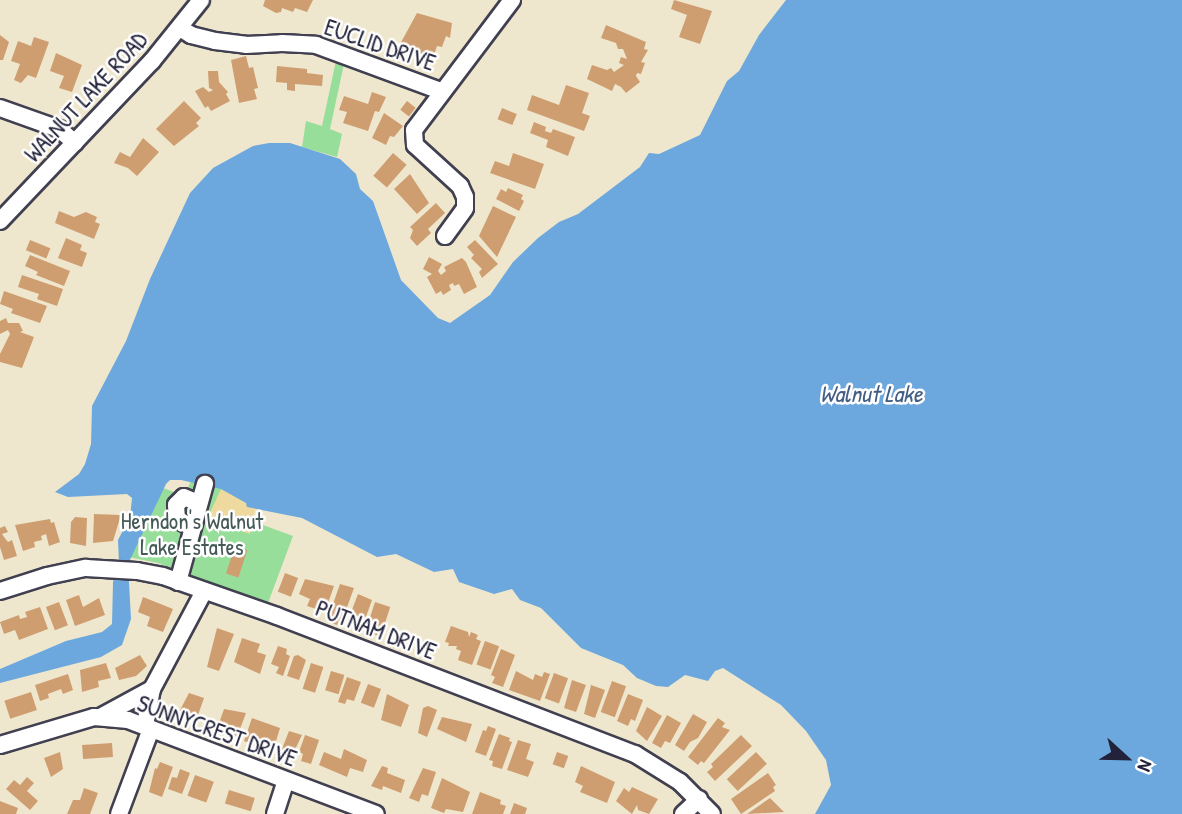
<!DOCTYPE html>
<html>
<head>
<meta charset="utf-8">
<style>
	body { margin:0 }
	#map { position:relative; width:1182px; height:814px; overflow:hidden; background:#efe7cd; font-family:"Patrick Hand",sans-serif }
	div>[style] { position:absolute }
	.green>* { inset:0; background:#96de99 }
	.sand>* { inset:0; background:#eeda9e }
	.water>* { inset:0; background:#6ca8dd }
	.building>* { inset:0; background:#ce9e71; transform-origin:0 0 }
	.roads { filter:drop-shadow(2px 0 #414051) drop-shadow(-2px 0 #414051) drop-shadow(0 2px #414051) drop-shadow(0 -2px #414051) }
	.minor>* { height:16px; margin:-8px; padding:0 8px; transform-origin:8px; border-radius:8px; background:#fff }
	span { translate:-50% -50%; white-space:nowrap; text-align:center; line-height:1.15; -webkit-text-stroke:5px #fff; paint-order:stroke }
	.street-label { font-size:23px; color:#22223b }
	.park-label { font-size:23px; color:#455a57 }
	.water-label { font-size:24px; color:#435e84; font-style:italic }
	.north { position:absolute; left:1091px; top:723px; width:70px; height:70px; -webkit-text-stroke:5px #fff; paint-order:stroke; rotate:112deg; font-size:19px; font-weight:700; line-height:28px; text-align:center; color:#22223b }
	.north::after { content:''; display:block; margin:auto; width:24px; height:32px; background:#22223b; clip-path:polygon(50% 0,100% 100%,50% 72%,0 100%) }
</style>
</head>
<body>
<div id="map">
	<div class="green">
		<i style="clip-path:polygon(337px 56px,345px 59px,330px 129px,342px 134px,337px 157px,302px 147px,306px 121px,322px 126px)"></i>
		<i style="clip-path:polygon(202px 451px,238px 465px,222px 510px,293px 536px,268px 603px,158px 563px,124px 556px,136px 478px,185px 496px)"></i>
	</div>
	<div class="sand">
		<i style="clip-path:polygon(221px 489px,256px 506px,250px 534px,207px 519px)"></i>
	</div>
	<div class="water">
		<i style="clip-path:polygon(786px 0,1182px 0,1182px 814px,815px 814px,831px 785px,826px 760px,806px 731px,781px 705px,723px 668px,715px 671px,708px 681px,685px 675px,668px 687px,656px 686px,637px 678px,623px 665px,581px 648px,541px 608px,520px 600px,512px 589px,494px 594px,459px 582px,453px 569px,434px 572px,396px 554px,377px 557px,302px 518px,247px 507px,246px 503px,221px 489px,181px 480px,170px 480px,166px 484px,128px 564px,131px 619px,122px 645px,101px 657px,0 683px,0 669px,66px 641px,102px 632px,112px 624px,113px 582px,119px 563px,118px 540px,130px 517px,132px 498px,127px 494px,68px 497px,55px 492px,79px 474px,85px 464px,91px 444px,92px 406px,126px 341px,150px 279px,190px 193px,213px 168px,253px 146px,269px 143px,290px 143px,340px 159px,356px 174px,360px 189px,373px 201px,401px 280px,438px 318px,450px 323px,490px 295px,513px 262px,538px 238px,559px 222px,578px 214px,640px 167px,649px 153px,659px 154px,700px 135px,727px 81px,739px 71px,759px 35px)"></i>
	</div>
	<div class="building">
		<i style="clip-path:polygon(265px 0,313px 0,307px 12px,295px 8px,293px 12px,282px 8px,281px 12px,276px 13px,263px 6px)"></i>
		<i style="clip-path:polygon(674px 0,712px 11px,700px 44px,679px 37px,687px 15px,671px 9px)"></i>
		<i style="clip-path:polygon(417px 13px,452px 23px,450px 38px,446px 36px,442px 47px,437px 46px,433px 58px,399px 46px)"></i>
		<i style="clip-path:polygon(606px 25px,646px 42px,644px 49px,648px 50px,641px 62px,645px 63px,641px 74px,637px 73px,636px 76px,640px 82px,626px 93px,621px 87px,615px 84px,612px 91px,587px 79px,592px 65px,607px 70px,611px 68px,614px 72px,624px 65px,619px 63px,621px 57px,627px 59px,623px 49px,618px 49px,616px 43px,601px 38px)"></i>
		<i style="clip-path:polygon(0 35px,9px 42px,3px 60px,0 60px)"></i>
		<i style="clip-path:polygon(34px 37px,49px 42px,36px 78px,28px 75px,21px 83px,14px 80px,20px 64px,11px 61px,18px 41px,31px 46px)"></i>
		<i style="clip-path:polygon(56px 53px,82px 65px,72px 92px,59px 88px,64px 76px,50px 71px)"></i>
		<i style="clip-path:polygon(246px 56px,249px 68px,253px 67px,258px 88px,254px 89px,257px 99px,239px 103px,231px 60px)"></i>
		<i style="clip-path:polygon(277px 66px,307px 69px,307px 73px,323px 75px,322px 86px,295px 84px,295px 91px,287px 90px,287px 83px,276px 82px)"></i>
		<i style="clip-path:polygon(208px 71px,218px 71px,219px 82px,228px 92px,226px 94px,230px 101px,211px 111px,208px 106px,205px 108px,195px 91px,203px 87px,209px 92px,213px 90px,209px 88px)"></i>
		<i style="clip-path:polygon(566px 85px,589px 93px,582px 113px,590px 116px,584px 131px,527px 110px,532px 95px,559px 105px)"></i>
		<i style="clip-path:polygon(372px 92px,386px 97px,379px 112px,375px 111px,368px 131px,343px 123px,347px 112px,339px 110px,344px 96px,368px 104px)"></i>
		<i style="clip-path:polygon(184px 101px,201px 118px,196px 123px,199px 126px,174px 146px,156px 129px)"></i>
		<i style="left:407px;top:101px;width:11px;height:11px;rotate:38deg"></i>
		<i style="left:502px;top:108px;width:16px;height:12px;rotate:22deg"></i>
		<i style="clip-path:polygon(384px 113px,403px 126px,394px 137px,390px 136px,386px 145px,372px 138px)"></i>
		<i style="clip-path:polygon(534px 122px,546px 127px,545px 131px,551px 133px,553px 129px,575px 137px,568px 156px,546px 147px,548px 140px,530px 133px)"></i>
		<i style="clip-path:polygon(143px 138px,159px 152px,137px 176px,128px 168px,114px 163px,120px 152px,130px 157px)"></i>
		<i style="left:393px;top:153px;width:18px;height:30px;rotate:41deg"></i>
		<i style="clip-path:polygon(513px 153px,544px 164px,535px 189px,490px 173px,495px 161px,509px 166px)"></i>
		<i style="clip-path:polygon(410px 174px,429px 203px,417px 214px,394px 189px)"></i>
		<i style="clip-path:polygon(508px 188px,523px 195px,521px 199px,524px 201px,519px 211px,496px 199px,501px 189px,506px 192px)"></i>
		<i style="clip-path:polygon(436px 203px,445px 213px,428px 229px,431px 233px,417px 246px,410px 238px,413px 230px,410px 227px)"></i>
		<i style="clip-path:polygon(493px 206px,516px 217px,497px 257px,479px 236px)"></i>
		<i style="clip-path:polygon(59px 211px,74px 217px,86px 212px,97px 217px,95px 222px,100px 224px,94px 239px,55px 223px)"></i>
		<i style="clip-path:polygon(66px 238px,82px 245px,80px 250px,87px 253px,82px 267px,58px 258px)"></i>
		<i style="left:30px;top:240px;width:22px;height:11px;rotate:22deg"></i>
		<i style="clip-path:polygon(475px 240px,498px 264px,482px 278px,479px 272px,482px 269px,471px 258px,474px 255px,467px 247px)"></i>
		<i style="clip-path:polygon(30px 255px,70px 271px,64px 286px,36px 275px,38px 272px,25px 266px)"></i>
		<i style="clip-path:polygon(429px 257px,442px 264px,438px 271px,441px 275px,446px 271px,444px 267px,462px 258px,466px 262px,477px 287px,464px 294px,459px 284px,454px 286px,453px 283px,449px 285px,451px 290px,443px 295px,441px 291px,436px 294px,427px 277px,432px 274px,423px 269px)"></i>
		<i style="clip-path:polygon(22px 275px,63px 289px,57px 306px,37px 299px,39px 294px,18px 287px)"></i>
		<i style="clip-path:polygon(4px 291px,47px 306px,40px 323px,11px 313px,13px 309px,0 304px)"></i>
		<i style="clip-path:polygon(6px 318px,8px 323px,19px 323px,23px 331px,20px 332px,34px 337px,22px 368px,0 362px,0 354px,10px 334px,8px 330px,0 334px,0 321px)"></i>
		<i style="clip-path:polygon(94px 514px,121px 515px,113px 541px,93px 543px)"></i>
		<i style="clip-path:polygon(75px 517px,87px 518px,86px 546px,70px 543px,71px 522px)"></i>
		<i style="clip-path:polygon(50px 519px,51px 523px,54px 522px,60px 542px,49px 546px,46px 534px,41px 536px,42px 540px,34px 542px,35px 547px,23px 551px,15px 525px)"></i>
		<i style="clip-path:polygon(5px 526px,8px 532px,2px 534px,4px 537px,8px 542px,12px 540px,17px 556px,4px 560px,0 547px,0 528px)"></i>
		<i style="left:235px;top:546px;width:13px;height:29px;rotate:18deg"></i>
		<i style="left:285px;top:573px;width:14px;height:20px;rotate:21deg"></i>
		<i style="clip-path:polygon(305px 579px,334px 586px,325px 612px,307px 606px,310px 599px,299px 594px)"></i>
		<i style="clip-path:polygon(340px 584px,354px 588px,342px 621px,339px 620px,337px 625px,327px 621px)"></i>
		<i style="clip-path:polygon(358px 594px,372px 600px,362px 628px,351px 624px,353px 617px,350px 615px)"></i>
		<i style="clip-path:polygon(79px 595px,83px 607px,99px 598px,105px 615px,75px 626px,66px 600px)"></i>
		<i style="clip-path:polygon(143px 597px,173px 609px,163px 632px,147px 626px,150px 617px,138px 612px)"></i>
		<i style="left:59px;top:602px;width:25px;height:14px;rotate:69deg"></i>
		<i style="left:375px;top:602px;width:16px;height:31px;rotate:18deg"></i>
		<i style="clip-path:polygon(40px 607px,48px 629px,19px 640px,15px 630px,4px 634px,0 622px,19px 615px,20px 619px,27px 617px,25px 612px)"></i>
		<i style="clip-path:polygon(451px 626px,468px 632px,469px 637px,471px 632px,478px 635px,476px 639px,481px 641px,472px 665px,458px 660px,461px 651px,456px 649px,457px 646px,448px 646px,449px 643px,445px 642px)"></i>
		<i style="clip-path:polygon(217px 628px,234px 634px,219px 671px,207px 667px)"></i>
		<i style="clip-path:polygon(242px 638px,260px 644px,257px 652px,266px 655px,260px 674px,234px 662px)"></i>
		<i style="left:485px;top:641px;width:15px;height:25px;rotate:20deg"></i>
		<i style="clip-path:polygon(278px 646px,287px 649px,286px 654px,290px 656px,283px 676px,276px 673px,279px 667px,271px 664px)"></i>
		<i style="clip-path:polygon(501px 649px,515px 655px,503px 687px,492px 683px,495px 677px,491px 675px)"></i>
		<i style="clip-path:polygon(140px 655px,147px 666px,136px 676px,119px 680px,115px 668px)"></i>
		<i style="clip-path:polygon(298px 655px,306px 660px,299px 680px,287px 676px,294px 656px)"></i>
		<i style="clip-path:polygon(106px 663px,111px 678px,98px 681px,99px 687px,82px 692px,80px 670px)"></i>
		<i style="left:311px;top:663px;width:13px;height:27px;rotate:18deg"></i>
		<i style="left:331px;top:671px;width:14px;height:20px;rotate:17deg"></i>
		<i style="clip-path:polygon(516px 671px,533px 680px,535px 674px,542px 677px,544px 672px,550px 674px,540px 701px,509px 690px)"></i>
		<i style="left:554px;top:673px;width:15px;height:27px;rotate:20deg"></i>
		<i style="clip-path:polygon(68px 674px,73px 690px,63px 694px,61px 689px,48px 694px,49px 698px,40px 701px,35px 685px)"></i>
		<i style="clip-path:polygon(347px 677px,361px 682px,354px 701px,347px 699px,345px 704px,338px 702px)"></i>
		<i style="clip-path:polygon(572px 680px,586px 685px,576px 712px,564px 708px)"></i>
		<i style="left:612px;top:681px;width:15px;height:33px;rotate:20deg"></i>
		<i style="left:368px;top:684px;width:14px;height:20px;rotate:21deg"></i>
		<i style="clip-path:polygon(591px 685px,605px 690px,595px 718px,584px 714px)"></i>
		<i style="left:31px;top:692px;width:19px;height:28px;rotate:72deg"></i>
		<i style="clip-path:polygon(189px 693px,204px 698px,197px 718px,179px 712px)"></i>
		<i style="clip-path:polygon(387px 694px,409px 705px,401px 727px,381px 720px)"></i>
		<i style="clip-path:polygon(628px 694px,643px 700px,635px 721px,631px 719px,628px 726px,617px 721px)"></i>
		<i style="clip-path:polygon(428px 706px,437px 710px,427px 737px,418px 733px,423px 708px)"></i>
		<i style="clip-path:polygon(647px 707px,662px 716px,647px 741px,636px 731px)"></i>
		<i style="clip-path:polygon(224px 709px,246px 713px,237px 737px,218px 726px)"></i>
		<i style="clip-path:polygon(693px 714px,707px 722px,698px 738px,690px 742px,684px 751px,675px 745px)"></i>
		<i style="clip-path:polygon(667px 715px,681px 723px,670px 743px,665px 741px,661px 748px,652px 743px)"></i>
		<i style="clip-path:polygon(442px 717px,472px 724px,466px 742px,437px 729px)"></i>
		<i style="clip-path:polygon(252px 718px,280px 728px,274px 748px,266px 745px,264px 748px,244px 741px)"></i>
		<i style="clip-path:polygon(718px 718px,725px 723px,722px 727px,730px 730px,704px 763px,701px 761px,698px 765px,688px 757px)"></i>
		<i style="clip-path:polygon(488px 726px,496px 729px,486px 756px,475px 752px,483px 730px,486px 731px)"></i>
		<i style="clip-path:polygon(289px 731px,302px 735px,291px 758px,280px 754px)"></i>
		<i style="clip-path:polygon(499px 734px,510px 738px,509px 741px,512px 742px,502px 769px,492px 766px,493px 761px,489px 760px)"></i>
		<i style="clip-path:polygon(305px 735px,319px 740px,311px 764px,301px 761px,303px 754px,299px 752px)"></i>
		<i style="clip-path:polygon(741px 735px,752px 746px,715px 781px,707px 772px,713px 767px,711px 764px)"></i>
		<i style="clip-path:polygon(518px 740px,531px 744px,526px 759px,534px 762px,528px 777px,507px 770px)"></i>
		<i style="left:112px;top:743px;width:14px;height:30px;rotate:86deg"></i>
		<i style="clip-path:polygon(344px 749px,367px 760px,363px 772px,350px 768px,347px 777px,319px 765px,324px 752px,341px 759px)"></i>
		<i style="clip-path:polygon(60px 752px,63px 769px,51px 777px,44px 758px)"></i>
		<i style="left:557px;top:752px;width:12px;height:13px;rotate:20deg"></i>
		<i style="left:756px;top:752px;width:16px;height:40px;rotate:47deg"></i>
		<i style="clip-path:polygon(160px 762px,173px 767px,162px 797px,149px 792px,155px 768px,157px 769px)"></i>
		<i style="clip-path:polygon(382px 766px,388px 768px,387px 773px,405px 780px,401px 793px,383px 786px,382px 790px,371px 786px)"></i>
		<i style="clip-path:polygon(581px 766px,615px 782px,607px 803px,580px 792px,583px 786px,575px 782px)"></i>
		<i style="clip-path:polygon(423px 768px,436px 772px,428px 796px,422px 794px,419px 802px,409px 798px)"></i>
		<i style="clip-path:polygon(180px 769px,190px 773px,182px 794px,168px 789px,172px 777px,177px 778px)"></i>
		<i style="clip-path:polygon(768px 773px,776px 785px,773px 787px,775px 791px,741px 814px,731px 799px)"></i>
		<i style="left:195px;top:775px;width:20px;height:22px;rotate:20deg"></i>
		<i style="clip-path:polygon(27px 777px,34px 783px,27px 791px,38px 801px,30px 810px,6px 789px,14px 780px,20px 785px)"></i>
		<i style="clip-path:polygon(442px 778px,470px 792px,463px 812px,446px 809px,444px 813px,431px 808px)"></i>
		<i style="clip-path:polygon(632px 787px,658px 799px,649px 814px,638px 810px,637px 805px,632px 814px,616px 801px,624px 788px,629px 792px)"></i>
		<i style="clip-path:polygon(84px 788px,98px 793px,90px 814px,67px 814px,73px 800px,80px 800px)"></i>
		<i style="left:229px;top:790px;width:27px;height:14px;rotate:17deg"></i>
		<i style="clip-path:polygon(480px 792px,501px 800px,500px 804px,506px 806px,503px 814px,472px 814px)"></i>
		<i style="clip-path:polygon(770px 798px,784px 812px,747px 814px)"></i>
		<i style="clip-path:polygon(0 801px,18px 808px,16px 814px,0 814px)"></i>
		<i style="clip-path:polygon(514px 803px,527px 808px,525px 814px,510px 814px)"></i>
	</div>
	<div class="roads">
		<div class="minor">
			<i style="left:180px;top:28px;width:13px;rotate:32deg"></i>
			<i style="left:191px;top:35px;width:25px;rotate:14deg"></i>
			<i style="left:215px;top:41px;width:31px;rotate:7deg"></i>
			<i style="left:246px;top:45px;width:36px;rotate:-3deg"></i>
			<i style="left:282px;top:43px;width:34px;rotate:3deg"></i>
			<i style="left:316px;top:45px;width:135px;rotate:20.3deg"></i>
			<i style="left:0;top:108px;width:63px;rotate:19.6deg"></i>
			<i style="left:59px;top:129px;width:21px;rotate:41deg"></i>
			<i style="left:0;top:221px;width:221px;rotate:-46.5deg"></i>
			<i style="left:152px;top:61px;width:78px;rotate:-51.2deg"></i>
			<i style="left:445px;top:236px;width:34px;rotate:-54deg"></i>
			<i style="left:465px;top:208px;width:11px;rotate:-90deg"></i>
			<i style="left:465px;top:197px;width:12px;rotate:-114deg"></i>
			<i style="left:460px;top:186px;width:61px;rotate:-137.7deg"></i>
			<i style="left:415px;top:145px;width:15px;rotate:-94deg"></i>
			<i style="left:414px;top:130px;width:163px;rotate:-53deg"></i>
			<i style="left:191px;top:527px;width:16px;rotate:-150deg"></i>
			<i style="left:177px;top:519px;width:14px;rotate:-94deg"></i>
			<i style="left:176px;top:505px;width:11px;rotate:-45deg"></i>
			<i style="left:184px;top:497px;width:15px;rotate:23deg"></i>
			<i style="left:178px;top:582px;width:102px;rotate:-74.6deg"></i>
			<i style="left:0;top:591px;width:49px;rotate:-17.7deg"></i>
			<i style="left:47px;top:576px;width:40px;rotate:-12deg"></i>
			<i style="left:86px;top:568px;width:51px;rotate:3.4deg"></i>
			<i style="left:137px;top:571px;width:26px;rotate:11deg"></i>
			<i style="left:163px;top:576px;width:121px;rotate:19.3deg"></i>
			<i style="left:277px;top:616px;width:384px;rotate:21.1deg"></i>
			<i style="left:635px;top:754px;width:53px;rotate:31.9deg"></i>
			<i style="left:680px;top:782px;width:45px;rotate:45deg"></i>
			<i style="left:102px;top:716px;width:57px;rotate:-28.4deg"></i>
			<i style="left:145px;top:725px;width:37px;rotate:-79deg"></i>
			<i style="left:152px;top:689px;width:111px;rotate:-62deg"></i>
			<i style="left:0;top:745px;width:98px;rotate:-16.6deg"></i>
			<i style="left:94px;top:717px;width:34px;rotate:5deg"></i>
			<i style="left:128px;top:720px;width:265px;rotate:20.8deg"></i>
			<i style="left:119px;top:814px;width:91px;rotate:-69.4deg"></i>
			<i style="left:275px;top:814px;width:35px;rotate:-72deg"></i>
			<i style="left:683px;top:814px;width:22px;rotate:-43deg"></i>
		</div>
	</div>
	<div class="street-label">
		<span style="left:380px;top:45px;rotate:19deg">EUCLID DRIVE</span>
		<span style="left:86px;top:97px;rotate:-47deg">WALNUT LAKE ROAD</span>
		<span style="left:376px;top:630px;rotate:21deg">PUTNAM DRIVE</span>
		<span style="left:217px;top:731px;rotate:20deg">SUNNYCREST DRIVE</span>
	</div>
	<div class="park-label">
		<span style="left:192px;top:534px">Herndon's Walnut<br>Lake Estates</span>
	</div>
	<div class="water-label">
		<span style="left:871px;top:394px">Walnut Lake</span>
	</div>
	<div class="north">N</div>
</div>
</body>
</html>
